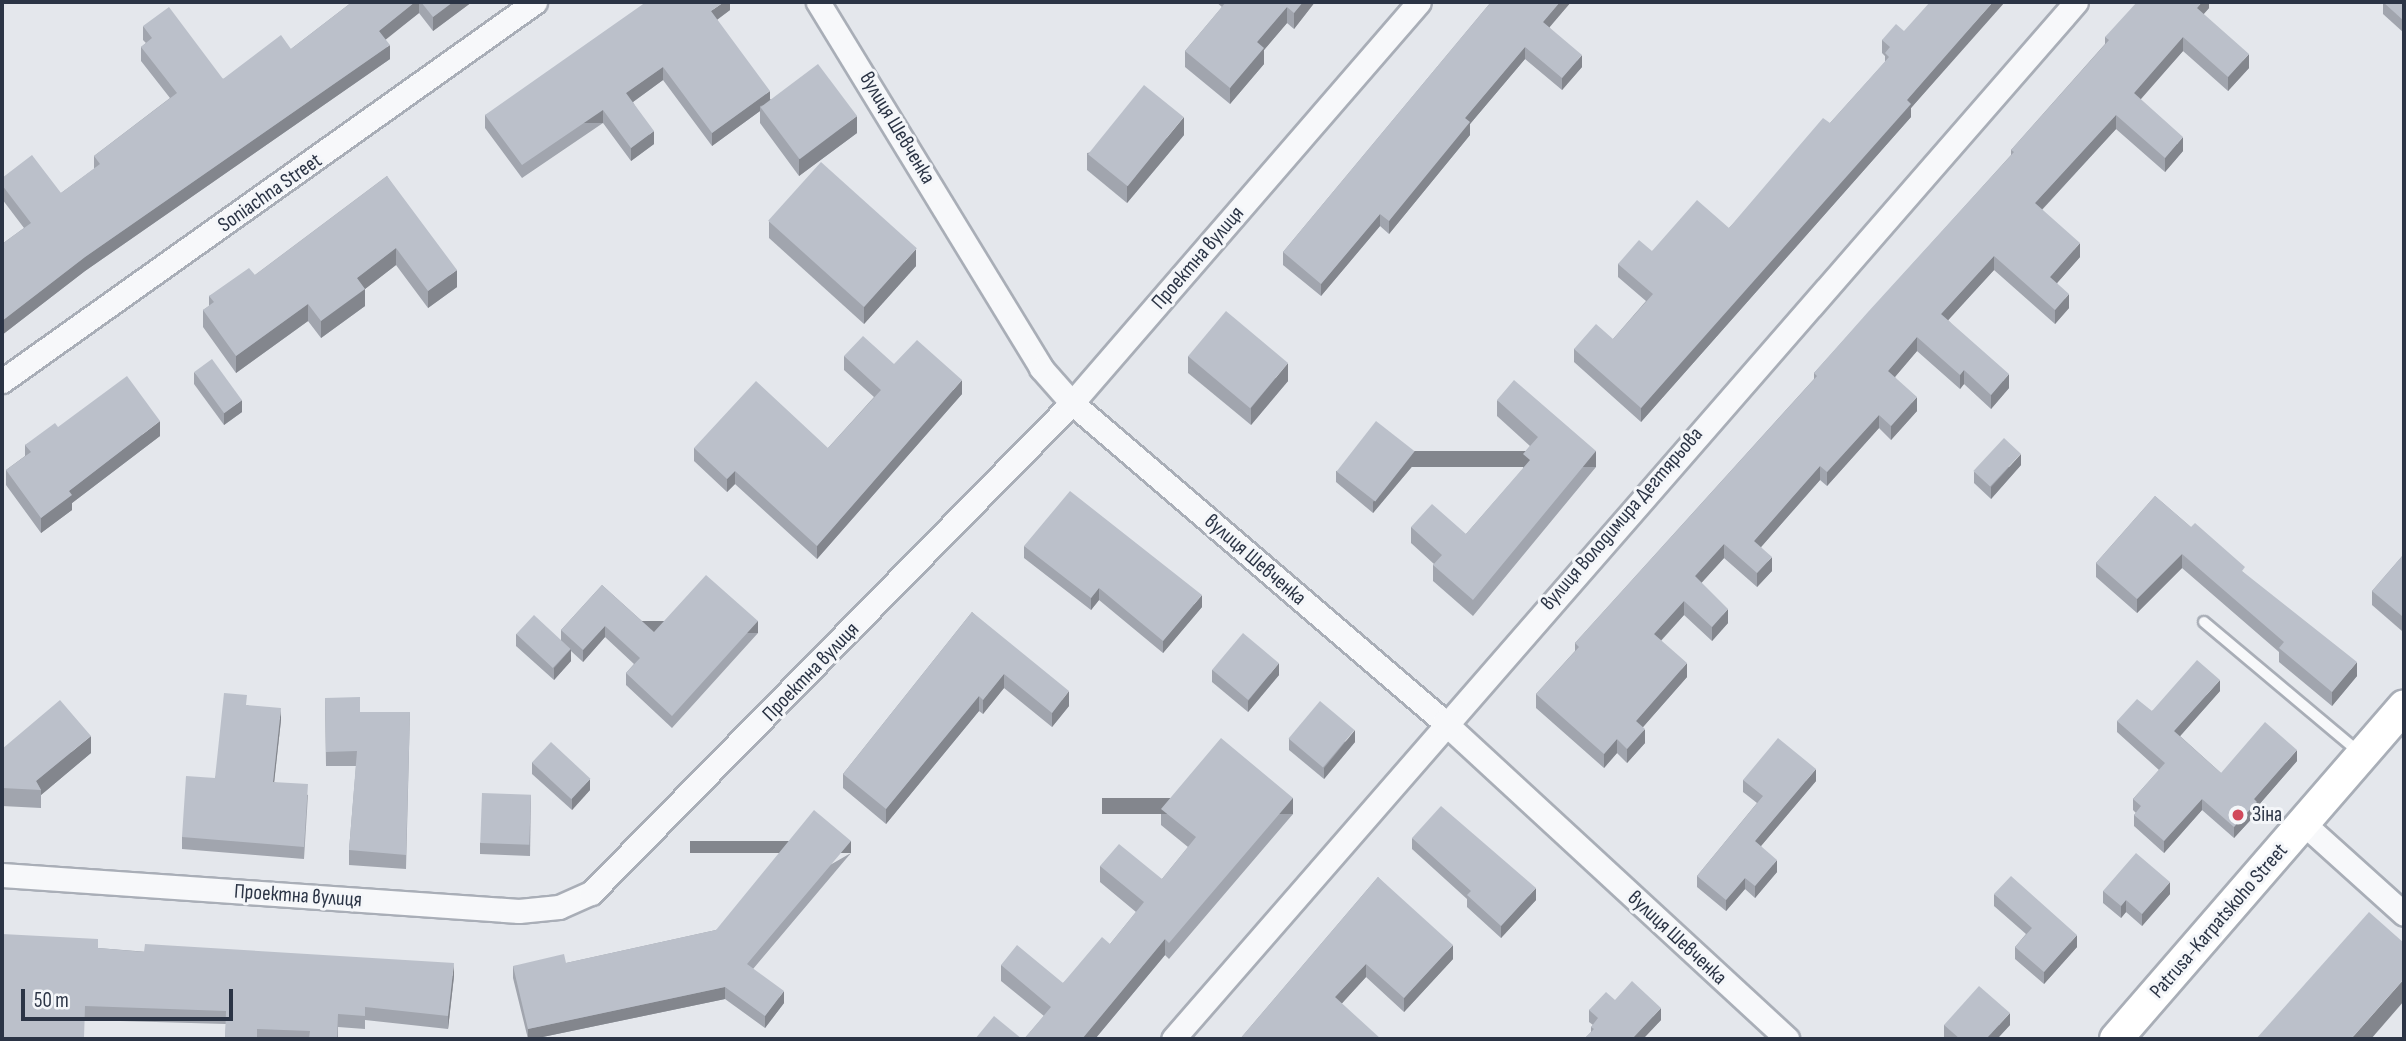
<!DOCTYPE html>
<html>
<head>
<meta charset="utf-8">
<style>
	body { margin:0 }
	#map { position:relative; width:2406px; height:1041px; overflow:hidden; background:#e4e7ec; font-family:"Sofia Sans Condensed",sans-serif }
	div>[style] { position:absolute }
	.roads { filter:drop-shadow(2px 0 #a9aeb7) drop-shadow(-2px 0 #a9aeb7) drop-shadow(0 2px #a9aeb7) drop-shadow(0 -2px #a9aeb7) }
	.lane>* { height:10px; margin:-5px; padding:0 5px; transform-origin:5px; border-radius:5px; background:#f7f8fa }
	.street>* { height:23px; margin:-11.5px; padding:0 11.5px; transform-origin:11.5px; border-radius:11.5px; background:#f7f8fa }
	.secondary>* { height:32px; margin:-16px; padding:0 16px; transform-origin:16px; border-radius:16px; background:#fff }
	.wall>* { inset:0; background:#a1a5ae }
	.shaded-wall>* { inset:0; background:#83868d; transform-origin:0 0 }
	.building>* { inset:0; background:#bbc0ca; transform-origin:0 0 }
	.dots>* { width:19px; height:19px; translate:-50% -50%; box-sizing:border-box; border:4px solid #f4f6f9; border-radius:50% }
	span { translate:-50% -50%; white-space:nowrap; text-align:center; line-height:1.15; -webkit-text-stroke:6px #f4f6f9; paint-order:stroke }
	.street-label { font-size:21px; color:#2b3445 }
	.poi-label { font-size:21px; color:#2b3445 }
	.left { translate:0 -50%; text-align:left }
	.frame { position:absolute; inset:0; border:4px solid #2b3445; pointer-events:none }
	.scale { position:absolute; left:21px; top:989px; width:212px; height:32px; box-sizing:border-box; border:4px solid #2b3445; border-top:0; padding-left:9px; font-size:21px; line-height:24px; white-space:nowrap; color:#2b3445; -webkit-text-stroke:5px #f4f6f9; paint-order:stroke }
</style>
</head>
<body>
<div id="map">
	<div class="roads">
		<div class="lane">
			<i style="left:2204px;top:622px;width:204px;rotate:40deg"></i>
		</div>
		<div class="street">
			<i style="left:818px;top:2px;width:429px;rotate:58.6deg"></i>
			<i style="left:1041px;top:368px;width:47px;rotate:48.5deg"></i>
			<i style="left:1072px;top:403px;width:490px;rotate:40.6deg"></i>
			<i style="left:1444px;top:722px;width:467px;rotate:42.7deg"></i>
			<i style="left:2px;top:381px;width:654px;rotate:-35.42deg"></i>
			<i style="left:2303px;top:823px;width:136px;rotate:42deg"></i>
			<i style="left:2px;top:875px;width:518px;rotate:3.98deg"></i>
			<i style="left:519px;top:911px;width:40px;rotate:-5.7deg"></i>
			<i style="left:559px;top:907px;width:35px;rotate:-24deg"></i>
			<i style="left:591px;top:893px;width:687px;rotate:-45.53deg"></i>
			<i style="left:1072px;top:403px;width:530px;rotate:-49.13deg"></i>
			<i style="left:1173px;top:1039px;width:1375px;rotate:-48.95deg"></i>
		</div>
		<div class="secondary">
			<i style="left:2116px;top:1039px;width:440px;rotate:-49.1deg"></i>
		</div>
	</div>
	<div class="wall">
		<i style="clip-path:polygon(352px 2px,472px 2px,433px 31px,419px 13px,385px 39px,390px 59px,85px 271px,2px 335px,2px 244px,24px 228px,2px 199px,2px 178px,61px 193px,94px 169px,94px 156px,170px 98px,141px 61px,141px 47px,146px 43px,143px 40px,143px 26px,223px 79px,291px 49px)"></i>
		<i style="clip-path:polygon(730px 2px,730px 10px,717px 20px,770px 99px,857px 133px,799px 176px,760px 123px,760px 111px,712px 146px,663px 80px,633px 102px,654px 144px,631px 161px,603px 123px,522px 178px,485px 128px,485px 115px)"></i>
		<i style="clip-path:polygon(1216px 2px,1315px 2px,1294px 29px,1287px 23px,1264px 50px,1264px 64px,1230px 104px,1185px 67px,1185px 51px,1222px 7px)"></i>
		<i style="clip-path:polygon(1491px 2px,1571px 2px,1549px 27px,1582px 67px,1562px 90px,1525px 59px,1470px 124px,1470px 135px,1389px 234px,1380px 226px,1321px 296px,1283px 265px,1283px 252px)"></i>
		<i style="clip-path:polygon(2209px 2px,2209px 8px,2203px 14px,2249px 68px,2228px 91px,2183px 51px,2140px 99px,2183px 151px,2165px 172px,2116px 129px,2042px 210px,2080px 257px,2057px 283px,2069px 308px,2055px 324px,1994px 270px,1948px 320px,2009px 388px,1991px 409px,1964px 384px,1960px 389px,1917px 351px,1895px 377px,1917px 411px,1891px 440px,1879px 428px,1827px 486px,1820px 480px,1761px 547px,1772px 571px,1757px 587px,1724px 558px,1701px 583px,1728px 623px,1712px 641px,1684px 615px,1661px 641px,1687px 677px,1643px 727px,1645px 743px,1627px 763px,1617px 753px,1604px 768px,1536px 708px,1536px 694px,1575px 651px,1575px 643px,1814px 379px,1814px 373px,2011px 155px,2011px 150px,2105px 44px,2105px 37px)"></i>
		<i style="clip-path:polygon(2383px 2px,2404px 2px,2404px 33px,2383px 14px)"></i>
		<i style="clip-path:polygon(1904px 31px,1956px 56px,1911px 108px,1911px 117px,1641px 422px,1574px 362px,1574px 349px,1613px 339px,1646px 301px,1618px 277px,1618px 264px,1652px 251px,1729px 228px,1830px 123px,1885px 62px,1885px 56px,1882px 53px,1882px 40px)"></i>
		<i style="clip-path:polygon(1184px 135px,1127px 203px,1087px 170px,1087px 153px)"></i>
		<i style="clip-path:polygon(387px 176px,457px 287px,428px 308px,396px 265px,365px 289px,365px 306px,321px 338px,308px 321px,236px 373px,203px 327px,203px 310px,209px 306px,209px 296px,255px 275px)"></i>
		<i style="clip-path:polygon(769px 221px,916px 266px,864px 324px,769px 238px)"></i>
		<i style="clip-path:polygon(844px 356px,894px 364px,962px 394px,817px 559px,735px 484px,727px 492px,694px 461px,694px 448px,828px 448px,874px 397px,844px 370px)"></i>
		<i style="clip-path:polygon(1188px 356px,1288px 381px,1251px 425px,1188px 373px)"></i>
		<i style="clip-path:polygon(194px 372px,242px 412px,224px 425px,194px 384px)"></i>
		<i style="clip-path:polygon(1497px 400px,1596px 467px,1473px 616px,1433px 581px,1433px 565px,1434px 564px,1411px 543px,1411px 527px,1466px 534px,1523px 469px,1523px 454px,1530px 446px,1497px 416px)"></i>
		<i style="clip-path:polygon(58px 427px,160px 436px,72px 503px,72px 510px,41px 533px,6px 485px,6px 470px,25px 456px,25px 445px)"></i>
		<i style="clip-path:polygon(1415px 463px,1373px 513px,1336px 482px,1336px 471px)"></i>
		<i style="clip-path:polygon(2021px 465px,1991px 499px,1974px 483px,1974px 472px)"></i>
		<i style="clip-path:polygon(2155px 496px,2245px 574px,2357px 676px,2332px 706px,2279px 662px,2279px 652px,2182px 568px,2137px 613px,2096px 577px,2096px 563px)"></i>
		<i style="clip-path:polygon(1024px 546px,1202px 607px,1163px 653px,1099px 600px,1091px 610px,1024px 558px)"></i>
		<i style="clip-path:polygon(2404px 554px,2404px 628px,2402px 631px,2372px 605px,2372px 591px)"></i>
		<i style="clip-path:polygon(602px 585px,654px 632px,758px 633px,672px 728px,626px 685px,626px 673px,634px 664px,605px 637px,583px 662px,571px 651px,571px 661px,554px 680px,516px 646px,516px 634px,561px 640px,561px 630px)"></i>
		<i style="clip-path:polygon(972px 612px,1069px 706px,1052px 727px,1004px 688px,983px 714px,979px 711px,886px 824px,843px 788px,843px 774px)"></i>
		<i style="clip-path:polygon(1212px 670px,1279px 675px,1248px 712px,1212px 682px)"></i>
		<i style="clip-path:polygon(2220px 691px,2180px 736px,2221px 773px,2297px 761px,2257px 807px,2257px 813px,2234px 838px,2202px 810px,2164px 853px,2134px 826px,2134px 815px,2136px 813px,2133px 810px,2133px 799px,2159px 770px,2117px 732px,2117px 721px)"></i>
		<i style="clip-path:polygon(325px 698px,360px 712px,410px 712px,406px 869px,349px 865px,349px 850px,356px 766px,326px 766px)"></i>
		<i style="clip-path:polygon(247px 705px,281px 720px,274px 782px,308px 795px,304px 859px,182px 849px,182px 837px,215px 778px)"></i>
		<i style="clip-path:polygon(1289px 739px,1355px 742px,1324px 779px,1289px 750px)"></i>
		<i style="clip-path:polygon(2px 749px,91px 753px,41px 795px,41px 808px,2px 806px)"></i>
		<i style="clip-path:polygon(532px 762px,590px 790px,572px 810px,532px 774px)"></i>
		<i style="clip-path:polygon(1743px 780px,1816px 781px,1761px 846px,1777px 872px,1755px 898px,1745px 889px,1726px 911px,1697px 887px,1697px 876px,1757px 803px,1743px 792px)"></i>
		<i style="clip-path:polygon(531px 795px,530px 856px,480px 854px,480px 843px)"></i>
		<i style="clip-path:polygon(1161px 809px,1293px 814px,1169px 959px,1165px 955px,1095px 1039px,1024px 1039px,1044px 1016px,1001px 981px,1001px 965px,1063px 983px,1110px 944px,1136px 912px,1100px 882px,1100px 866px,1162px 879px,1188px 847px,1161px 825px)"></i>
		<i style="clip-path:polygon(1412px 838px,1536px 900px,1501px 938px,1467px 907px,1467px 899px,1412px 849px)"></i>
		<i style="clip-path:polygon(851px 853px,753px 969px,784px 1003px,765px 1028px,725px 999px,533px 1039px,528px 1039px,513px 978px,513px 966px,566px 963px,716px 930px)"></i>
		<i style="clip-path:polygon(1378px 877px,1453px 959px,1404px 1012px,1366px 977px,1342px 1003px,1240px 1039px)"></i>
		<i style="clip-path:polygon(2103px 891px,2170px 894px,2142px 926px,2126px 912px,2121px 918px,2103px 903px)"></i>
		<i style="clip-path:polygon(1994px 894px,2077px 947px,2044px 984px,2015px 959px,2015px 947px,2026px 934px,1994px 906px)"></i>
		<i style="clip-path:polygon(98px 948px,454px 976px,448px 1029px,365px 1020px,365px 1029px,338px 1027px,338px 1039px,225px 1039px,226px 1024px,85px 1020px,2px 1039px)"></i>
		<i style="clip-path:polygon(1615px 1000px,1661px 1020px,1643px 1039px,1584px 1039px,1591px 1032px,1591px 1027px,1593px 1025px,1589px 1022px,1589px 1010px)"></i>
		<i style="clip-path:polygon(1944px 1025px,2010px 1025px,1997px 1039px,1947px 1039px,1944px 1037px)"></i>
	</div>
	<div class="shaded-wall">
		<i style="clip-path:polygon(415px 2px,419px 2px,419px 13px,379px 45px,379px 31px)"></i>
		<i style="clip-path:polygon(453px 2px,472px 2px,433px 31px,433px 17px)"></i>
		<i style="clip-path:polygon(724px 2px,730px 2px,730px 10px,711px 24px,711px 11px)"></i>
		<i style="clip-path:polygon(1303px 2px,1315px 2px,1294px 29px,1294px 13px)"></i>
		<i style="clip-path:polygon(1560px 2px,1571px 2px,1543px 35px,1543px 22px)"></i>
		<i style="clip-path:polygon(1993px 2px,2005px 2px,1911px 108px,1911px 117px,1641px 422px,1641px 408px,1956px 43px)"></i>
		<i style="clip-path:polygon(2202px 2px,2209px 2px,2209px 8px,2197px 22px,2197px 8px)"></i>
		<i style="clip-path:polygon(1287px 7px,1287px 23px,1264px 50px,1264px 64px,1230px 104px,1230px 88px,1257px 42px)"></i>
		<i style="clip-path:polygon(2183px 37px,2183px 51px,2134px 107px,2134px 93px)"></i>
		<i style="clip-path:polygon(390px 45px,390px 59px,85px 271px,2px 335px,2px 321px,85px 257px)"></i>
		<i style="clip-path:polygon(1525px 47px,1525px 59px,1470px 124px,1470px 135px,1389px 234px,1389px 221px,1465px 118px)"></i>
		<i style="clip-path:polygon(2249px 54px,2249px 68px,2228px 91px,2228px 77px)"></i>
		<i style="clip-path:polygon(1582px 55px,1582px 67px,1562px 90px,1562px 78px)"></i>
		<i style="clip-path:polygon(663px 67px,663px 80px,626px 107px,626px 93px)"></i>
		<i style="clip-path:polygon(770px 91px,770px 104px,760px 106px,760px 111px,712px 146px,712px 133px)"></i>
		<i style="left:603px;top:110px;width:13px;height:98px;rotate:90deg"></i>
		<i style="clip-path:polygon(2116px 115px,2116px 129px,2035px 217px,2035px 203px)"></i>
		<i style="clip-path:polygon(857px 116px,857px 133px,799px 176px,799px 158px)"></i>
		<i style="clip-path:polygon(1184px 117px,1184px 135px,1127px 203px,1127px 186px)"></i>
		<i style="clip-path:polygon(654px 131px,654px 144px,631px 161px,631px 148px)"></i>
		<i style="clip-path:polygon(2183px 137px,2183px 151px,2165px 172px,2165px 158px)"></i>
		<i style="clip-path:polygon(1380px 214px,1380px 226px,1321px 296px,1321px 284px)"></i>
		<i style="clip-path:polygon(2080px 243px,2080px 257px,2050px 291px,2050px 277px)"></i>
		<i style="clip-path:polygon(396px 248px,396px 265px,365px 289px,365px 306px,321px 338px,321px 321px,357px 278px)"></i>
		<i style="clip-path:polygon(916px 249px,916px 266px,864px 324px,864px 307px)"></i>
		<i style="clip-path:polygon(1994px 256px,1994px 270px,1941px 328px,1941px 314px)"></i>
		<i style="clip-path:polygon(457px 270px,457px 287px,428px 308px,428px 291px)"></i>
		<i style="clip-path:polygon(2069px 294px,2069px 308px,2055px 324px,2055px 310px)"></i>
		<i style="clip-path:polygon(308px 304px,308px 321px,236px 373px,236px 356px)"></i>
		<i style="clip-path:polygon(1917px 337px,1917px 351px,1888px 385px,1888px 371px)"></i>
		<i style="clip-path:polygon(1288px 363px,1288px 381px,1251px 425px,1251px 408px)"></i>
		<i style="clip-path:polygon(1964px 370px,1964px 384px,1960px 389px,1960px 375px)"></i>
		<i style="clip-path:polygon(2009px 374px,2009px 388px,1991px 409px,1991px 395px)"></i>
		<i style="clip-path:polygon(962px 380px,962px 394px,817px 559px,817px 546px)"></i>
		<i style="clip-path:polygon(1917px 397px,1917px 411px,1891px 440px,1891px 426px)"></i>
		<i style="clip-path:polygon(242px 400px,242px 412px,224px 425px,224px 413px)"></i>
		<i style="clip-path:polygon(1879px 415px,1879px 428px,1827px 486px,1827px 472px)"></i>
		<i style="clip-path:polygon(160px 421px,160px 436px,72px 503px,72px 510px,41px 533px,41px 518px,69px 491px)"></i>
		<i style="clip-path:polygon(1415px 451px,1415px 463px,1373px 513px,1373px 502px)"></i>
		<i style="left:1596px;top:451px;width:16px;height:193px;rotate:90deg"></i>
		<i style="clip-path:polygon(2021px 454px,2021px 465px,1991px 499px,1991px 487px)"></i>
		<i style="clip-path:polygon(1820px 466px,1820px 480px,1754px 555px,1754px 541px)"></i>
		<i style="clip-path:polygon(735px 471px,735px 484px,727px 492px,727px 479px)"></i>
		<i style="clip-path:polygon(1724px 544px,1724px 558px,1695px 590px,1695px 576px)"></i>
		<i style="clip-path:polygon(2182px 554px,2182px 568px,2137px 613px,2137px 599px)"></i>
		<i style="clip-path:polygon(1772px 557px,1772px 571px,1757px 587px,1757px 573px)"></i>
		<i style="clip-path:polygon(1099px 588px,1099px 600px,1091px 610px,1091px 598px)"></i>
		<i style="clip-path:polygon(1202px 595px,1202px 607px,1163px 653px,1163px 641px)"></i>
		<i style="clip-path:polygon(1684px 601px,1684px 615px,1654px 648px,1654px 634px)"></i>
		<i style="clip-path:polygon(1728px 609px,1728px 623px,1712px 641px,1712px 627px)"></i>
		<i style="clip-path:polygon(2404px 614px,2404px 628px,2402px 631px,2402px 616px)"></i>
		<i style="left:758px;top:621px;width:12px;height:128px;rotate:90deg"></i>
		<i style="clip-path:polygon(605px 626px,605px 637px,583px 662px,583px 650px)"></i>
		<i style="clip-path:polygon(571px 649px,571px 661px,554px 680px,554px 668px)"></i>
		<i style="clip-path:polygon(2357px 662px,2357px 676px,2332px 706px,2332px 692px)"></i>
		<i style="clip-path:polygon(1279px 663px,1279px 675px,1248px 712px,1248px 701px)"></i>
		<i style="clip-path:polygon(1687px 663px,1687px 677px,1636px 735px,1636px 721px)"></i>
		<i style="clip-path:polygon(1004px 674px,1004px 688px,983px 714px,983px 700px)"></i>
		<i style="clip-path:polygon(2220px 680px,2220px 691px,2174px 743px,2174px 731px)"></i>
		<i style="clip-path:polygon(1069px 691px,1069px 706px,1052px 727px,1052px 713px)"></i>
		<i style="clip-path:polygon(979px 696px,979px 711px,886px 824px,886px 809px)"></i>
		<i style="clip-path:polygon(281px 708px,281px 720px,273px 793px,273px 782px)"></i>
		<i style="clip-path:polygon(1645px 729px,1645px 743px,1627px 763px,1627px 749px)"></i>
		<i style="clip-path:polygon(1355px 730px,1355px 742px,1324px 779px,1324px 768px)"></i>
		<i style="clip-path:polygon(91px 736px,91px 753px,41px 795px,41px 790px,36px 781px)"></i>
		<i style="clip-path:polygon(1617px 739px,1617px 753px,1604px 768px,1604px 754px)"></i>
		<i style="clip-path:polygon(2297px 750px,2297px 761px,2257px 807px,2257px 813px,2234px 838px,2234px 827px,2254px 799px)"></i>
		<i style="clip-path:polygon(1816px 769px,1816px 781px,1755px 853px,1755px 841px)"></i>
		<i style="clip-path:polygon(590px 779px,590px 790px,572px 810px,572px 798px)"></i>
		<i style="left:1293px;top:798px;width:16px;height:191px;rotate:90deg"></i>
		<i style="clip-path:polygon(2202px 799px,2202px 810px,2164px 853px,2164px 841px)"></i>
		<i style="left:851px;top:841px;width:12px;height:161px;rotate:90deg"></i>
		<i style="clip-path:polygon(1777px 860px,1777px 872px,1755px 898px,1755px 886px)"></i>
		<i style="clip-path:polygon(1745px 878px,1745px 889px,1726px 911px,1726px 900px)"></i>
		<i style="clip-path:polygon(2170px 882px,2170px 894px,2142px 926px,2142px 914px)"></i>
		<i style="clip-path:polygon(1536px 888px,1536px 900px,1501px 938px,1501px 926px)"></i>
		<i style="clip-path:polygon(2126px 900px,2126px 912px,2121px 918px,2121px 906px)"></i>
		<i style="clip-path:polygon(2077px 935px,2077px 947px,2044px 984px,2044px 972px)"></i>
		<i style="clip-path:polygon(1165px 939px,1165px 955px,1095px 1039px,1082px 1039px)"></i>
		<i style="clip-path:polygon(1453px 945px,1453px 959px,1404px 1012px,1404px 998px)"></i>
		<i style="clip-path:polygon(454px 963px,454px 976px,448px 1029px,448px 1016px)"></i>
		<i style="clip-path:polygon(1366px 964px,1366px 977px,1335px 1011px,1335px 997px)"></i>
		<i style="clip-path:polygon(2404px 979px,2404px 1001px,2371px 1039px,2351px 1039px)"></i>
		<i style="clip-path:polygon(725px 987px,725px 999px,533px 1039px,528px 1039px,528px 1029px)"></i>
		<i style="clip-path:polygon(784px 991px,784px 1003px,765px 1028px,765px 1016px)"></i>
		<i style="clip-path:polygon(1661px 1008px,1661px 1020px,1643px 1039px,1632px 1039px)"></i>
		<i style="clip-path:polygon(2010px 1013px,2010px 1025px,1997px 1039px,1986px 1039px)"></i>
	</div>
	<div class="building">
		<i style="clip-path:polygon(352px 2px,415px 2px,379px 31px,390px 45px,85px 257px,2px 321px,2px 244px,31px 223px,2px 185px,2px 178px,32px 155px,61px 193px,100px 164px,94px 156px,177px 93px,141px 47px,152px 38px,143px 26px,169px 7px,223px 79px,281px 35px,291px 49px)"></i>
		<i style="clip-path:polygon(421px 2px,453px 2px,433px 17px)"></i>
		<i style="clip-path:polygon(646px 2px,724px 2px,711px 11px,770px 91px,712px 133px,663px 67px,626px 93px,654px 131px,631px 148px,603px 110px,522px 165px,485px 115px)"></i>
		<i style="clip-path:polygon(1226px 2px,1303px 2px,1294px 13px,1287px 7px,1257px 42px,1264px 48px,1230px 88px,1185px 51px)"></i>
		<i style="clip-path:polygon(1491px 2px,1560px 2px,1543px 22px,1582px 55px,1562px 78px,1525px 47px,1465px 118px,1470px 122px,1389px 221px,1380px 214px,1321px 284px,1283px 252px)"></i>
		<i style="clip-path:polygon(1930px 2px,1993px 2px,1907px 100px,1911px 104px,1641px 408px,1574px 349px,1596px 324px,1613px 339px,1653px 294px,1618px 264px,1639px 240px,1652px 251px,1697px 200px,1729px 228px,1823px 118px,1830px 123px,1889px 57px,1885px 53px,1890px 47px,1882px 40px,1896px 24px,1904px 31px)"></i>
		<i style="clip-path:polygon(2137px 2px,2202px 2px,2197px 8px,2249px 54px,2228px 77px,2183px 37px,2134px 93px,2183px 137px,2165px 158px,2116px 115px,2035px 203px,2080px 243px,2050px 277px,2069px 294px,2055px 310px,1994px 256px,1941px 314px,2009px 374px,1991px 395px,1964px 370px,1960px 375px,1917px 337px,1888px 371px,1917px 397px,1891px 426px,1879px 415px,1827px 472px,1820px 466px,1754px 541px,1772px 557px,1757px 573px,1724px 544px,1695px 576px,1728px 609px,1712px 627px,1684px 601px,1654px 634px,1687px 663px,1636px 721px,1645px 729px,1627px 749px,1617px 739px,1604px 754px,1536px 694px,1579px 647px,1575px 643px,1817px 376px,1814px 373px,1868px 312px,2014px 152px,2011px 150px,2109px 40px,2105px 37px)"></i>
		<i style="clip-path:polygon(2383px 2px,2404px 2px,2404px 21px)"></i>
		<i style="left:818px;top:64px;width:65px;height:72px;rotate:53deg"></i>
		<i style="left:1144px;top:85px;width:51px;height:89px;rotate:39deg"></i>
		<i style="left:821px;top:162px;width:129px;height:79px;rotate:42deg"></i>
		<i style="clip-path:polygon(387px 176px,457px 270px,428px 291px,396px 248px,357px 278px,365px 289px,321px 321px,308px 304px,236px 356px,203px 310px,214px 302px,209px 296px,249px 268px,255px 275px)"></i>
		<i style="left:1226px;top:311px;width:81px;height:59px;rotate:40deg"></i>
		<i style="clip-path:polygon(863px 336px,894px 364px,917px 340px,962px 380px,817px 546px,735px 471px,727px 479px,694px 448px,756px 381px,828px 448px,881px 390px,844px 356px)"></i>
		<i style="left:212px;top:359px;width:51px;height:22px;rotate:54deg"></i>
		<i style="clip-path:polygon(127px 376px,160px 421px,69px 491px,72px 495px,41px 518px,6px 470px,31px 452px,25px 445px,55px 423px,58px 427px)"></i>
		<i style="clip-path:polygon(1514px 380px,1596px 451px,1473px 600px,1433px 565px,1442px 555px,1411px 527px,1432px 504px,1466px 534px,1530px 460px,1523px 454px,1538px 437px,1497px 400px)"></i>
		<i style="left:1376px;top:421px;width:49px;height:64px;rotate:38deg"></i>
		<i style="left:2004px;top:438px;width:23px;height:45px;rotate:43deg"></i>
		<i style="clip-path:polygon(1070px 491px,1202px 595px,1163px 641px,1099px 588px,1091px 598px,1024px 546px)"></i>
		<i style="clip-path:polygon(2155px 496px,2191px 527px,2195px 523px,2245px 567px,2242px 571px,2357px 662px,2332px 692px,2279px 648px,2284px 642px,2182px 554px,2137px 599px,2096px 563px)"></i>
		<i style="clip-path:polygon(2404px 554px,2404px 614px,2402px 616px,2372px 591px)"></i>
		<i style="clip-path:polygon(706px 575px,758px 621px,672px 716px,626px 673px,640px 658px,605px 626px,583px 650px,561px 630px,602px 585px,654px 632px)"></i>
		<i style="clip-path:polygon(972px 612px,1069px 691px,1052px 713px,1004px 674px,983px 700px,979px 696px,886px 809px,843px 774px)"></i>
		<i style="left:534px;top:615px;width:50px;height:26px;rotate:43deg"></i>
		<i style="left:1243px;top:633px;width:47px;height:48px;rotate:40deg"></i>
		<i style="clip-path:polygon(2197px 660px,2220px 680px,2174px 731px,2221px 773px,2265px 722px,2297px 750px,2254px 799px,2257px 802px,2234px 827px,2202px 799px,2164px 841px,2134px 815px,2141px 806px,2133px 799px,2165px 763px,2117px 721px,2137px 699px,2152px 711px)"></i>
		<i style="clip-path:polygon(224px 693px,247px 695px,246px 705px,281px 708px,273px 782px,308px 784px,304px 847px,182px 837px,186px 776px,215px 778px)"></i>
		<i style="clip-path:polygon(360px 697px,360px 712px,410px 712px,406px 855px,349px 850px,357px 751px,326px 752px,325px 698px)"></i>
		<i style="clip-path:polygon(60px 700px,91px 736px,36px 781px,41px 790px,2px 788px,2px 749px)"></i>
		<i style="left:1320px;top:701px;width:45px;height:49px;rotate:40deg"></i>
		<i style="clip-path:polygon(1221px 738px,1293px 798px,1169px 943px,1165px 939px,1082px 1039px,1024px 1039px,1051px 1007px,1001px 965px,1017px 945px,1063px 983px,1102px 937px,1110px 944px,1144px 902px,1100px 866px,1119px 844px,1162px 879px,1196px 837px,1161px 809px)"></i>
		<i style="clip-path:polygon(1778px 738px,1816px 769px,1755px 841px,1777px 860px,1755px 886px,1745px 878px,1726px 900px,1697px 876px,1763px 796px,1743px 780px)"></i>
		<i style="left:551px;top:742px;width:54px;height:28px;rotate:43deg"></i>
		<i style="left:482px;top:793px;width:49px;height:50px;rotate:2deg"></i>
		<i style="clip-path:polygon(1441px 806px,1536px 888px,1501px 926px,1467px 895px,1471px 891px,1412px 838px)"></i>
		<i style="clip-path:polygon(814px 810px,851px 841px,747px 964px,784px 991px,765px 1016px,725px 987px,528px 1029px,513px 966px,564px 954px,566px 963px,716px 930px)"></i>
		<i style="clip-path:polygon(2136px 853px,2170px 882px,2142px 914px,2126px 900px,2121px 906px,2103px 891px)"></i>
		<i style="clip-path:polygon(2011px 876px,2077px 935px,2044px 972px,2015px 947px,2032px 928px,1994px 894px)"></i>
		<i style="clip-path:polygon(1378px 877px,1453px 945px,1404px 998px,1366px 964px,1335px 997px,1381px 1039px,1240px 1039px)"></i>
		<i style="clip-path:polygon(2369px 912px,2404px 943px,2404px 979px,2351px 1039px,2256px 1039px)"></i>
		<i style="clip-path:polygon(2px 934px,98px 939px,98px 948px,144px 952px,145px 944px,454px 963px,448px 1016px,365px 1007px,365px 1016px,338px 1014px,337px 1039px,309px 1039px,310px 1031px,257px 1029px,257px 1039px,225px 1039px,226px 1011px,85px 1006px,84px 1039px,2px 1039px)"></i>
		<i style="clip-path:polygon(1632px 981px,1661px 1008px,1632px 1039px,1584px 1039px,1594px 1029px,1591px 1027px,1598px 1018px,1589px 1010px,1606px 992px,1615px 1000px)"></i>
		<i style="clip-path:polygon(1979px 986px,2010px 1013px,1986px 1039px,1960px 1039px,1944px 1025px)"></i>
		<i style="clip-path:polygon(994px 1016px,1022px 1039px,975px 1039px)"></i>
	</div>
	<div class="dots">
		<i style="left:2238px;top:815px;background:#d1495b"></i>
	</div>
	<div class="street-label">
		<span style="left:897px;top:128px;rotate:59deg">вулиця Шевченка</span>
		<span style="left:270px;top:193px;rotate:-35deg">Soniachna Street</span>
		<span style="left:1198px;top:258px;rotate:-49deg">Проектна вулиця</span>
		<span style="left:1622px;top:519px;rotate:-49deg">вулиця Володимира Дегтярьова</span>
		<span style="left:1255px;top:560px;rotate:41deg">вулиця Шевченка</span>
		<span style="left:811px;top:672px;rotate:-46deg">Проектна вулиця</span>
		<span style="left:298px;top:896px;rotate:4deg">Проектна вулиця</span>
		<span style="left:2219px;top:921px;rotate:-49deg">Patrusa-Karpatskoho Street</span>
		<span style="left:1677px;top:938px;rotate:43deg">вулиця Шевченка</span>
	</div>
	<div class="poi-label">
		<span class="left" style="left:2252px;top:815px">Зіна</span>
	</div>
	<div class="frame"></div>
	<div class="scale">50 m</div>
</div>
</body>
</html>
